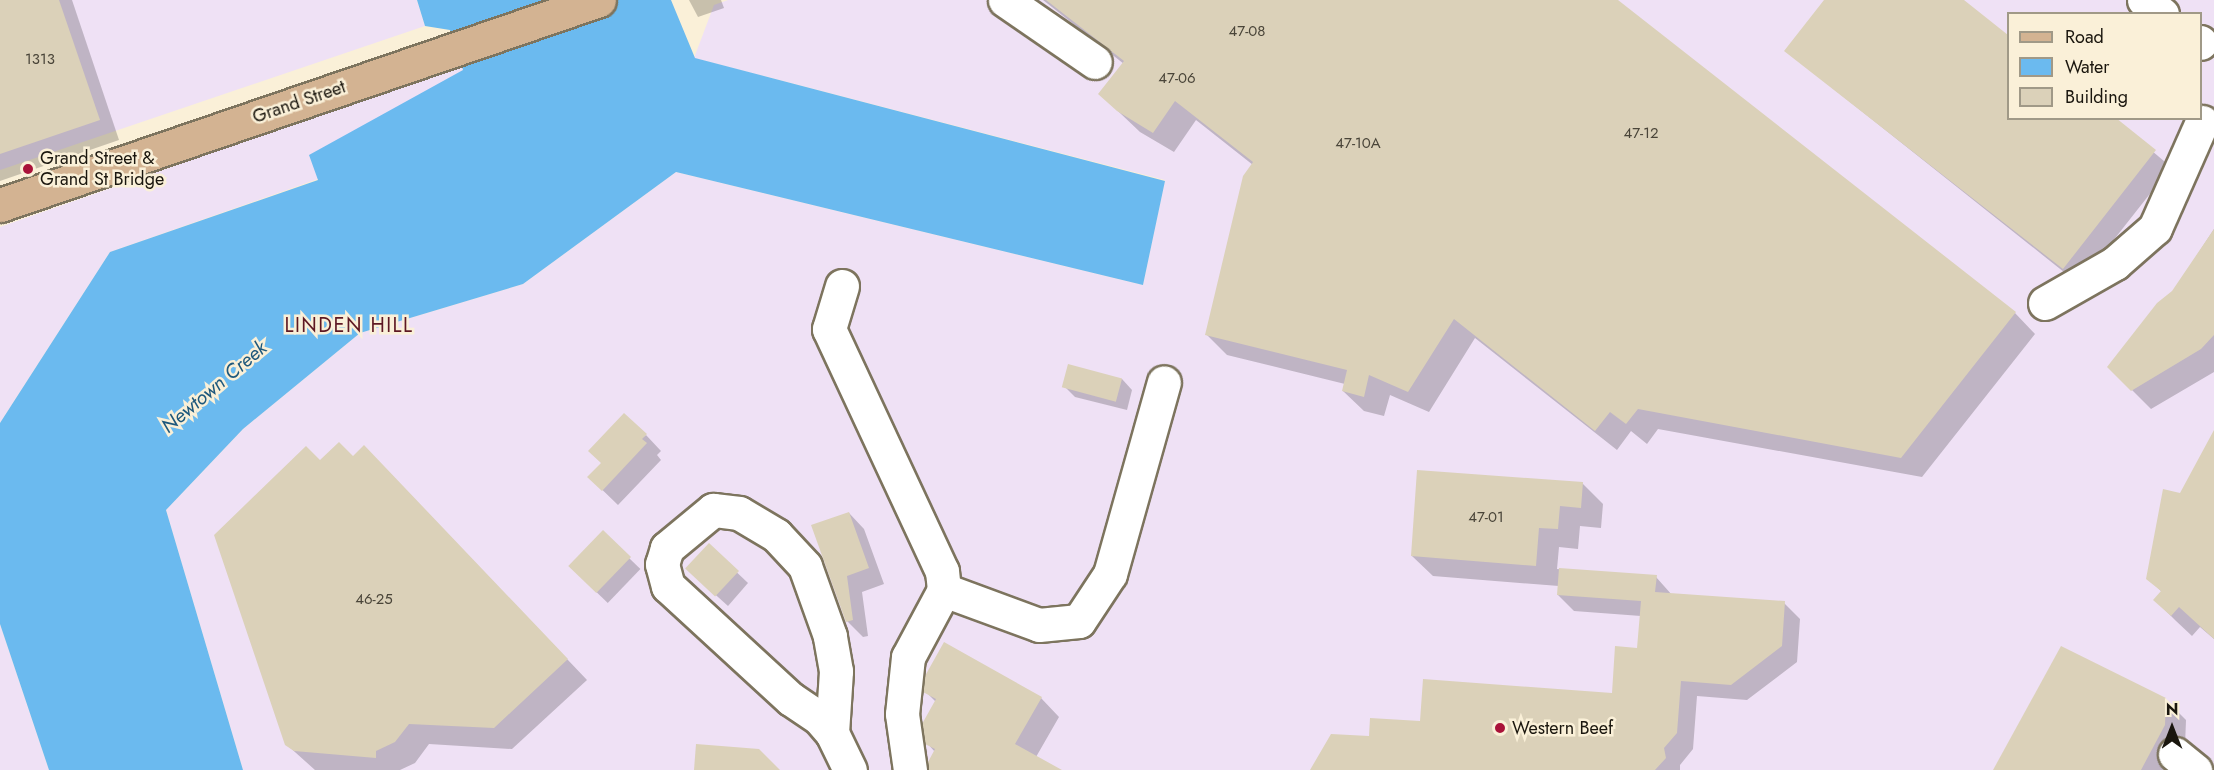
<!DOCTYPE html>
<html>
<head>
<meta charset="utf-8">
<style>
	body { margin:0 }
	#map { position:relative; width:2214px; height:770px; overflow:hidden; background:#faf0d8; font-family:Jost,sans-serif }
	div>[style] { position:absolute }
	.industrial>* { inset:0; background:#efe1f5 }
	.water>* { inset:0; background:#6bbaef }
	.shadow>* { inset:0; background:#0003; transform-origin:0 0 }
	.building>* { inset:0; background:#dbd1b9; transform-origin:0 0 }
	.roads { filter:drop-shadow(2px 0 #7d745e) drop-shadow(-2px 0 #7d745e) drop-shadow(0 2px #7d745e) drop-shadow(0 -2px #7d745e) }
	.minor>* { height:33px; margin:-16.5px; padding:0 16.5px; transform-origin:16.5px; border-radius:16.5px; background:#fff }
	.major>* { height:33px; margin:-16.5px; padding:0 16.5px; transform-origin:16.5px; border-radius:16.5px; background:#d3b392 }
	.dots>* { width:16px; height:16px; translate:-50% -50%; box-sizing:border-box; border:3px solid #faf0d8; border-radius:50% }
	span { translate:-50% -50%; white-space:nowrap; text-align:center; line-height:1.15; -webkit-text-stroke:5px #faf0d8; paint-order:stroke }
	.number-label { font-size:15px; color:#4a4539 }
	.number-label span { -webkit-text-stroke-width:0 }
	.street-label { font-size:18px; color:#1a160e }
	.poi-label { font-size:18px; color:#1a160e }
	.left { translate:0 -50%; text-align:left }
	.neighbourhood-label { font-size:20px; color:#5d1823; letter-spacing:1.5px }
	.water-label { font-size:20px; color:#1e587c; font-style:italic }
	.legend { position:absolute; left:2007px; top:12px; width:195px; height:108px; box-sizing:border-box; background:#faf0d8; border:2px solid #a09987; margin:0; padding:8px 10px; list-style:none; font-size:18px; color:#1a160e }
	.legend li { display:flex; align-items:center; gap:12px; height:30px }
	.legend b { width:30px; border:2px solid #a09987 }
	.north { position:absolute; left:2142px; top:698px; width:60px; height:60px; -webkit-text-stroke:4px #faf0d8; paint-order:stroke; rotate:0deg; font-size:16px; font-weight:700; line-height:24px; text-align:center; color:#1a160e }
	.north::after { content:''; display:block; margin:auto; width:21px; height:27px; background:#1a160e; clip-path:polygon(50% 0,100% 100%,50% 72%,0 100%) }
</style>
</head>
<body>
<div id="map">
	<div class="industrial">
		<i style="clip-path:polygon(0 0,417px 0,425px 26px,0 170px)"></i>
		<i style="clip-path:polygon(evenodd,728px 0,2214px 0,2214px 770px,243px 770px,166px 510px,243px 429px,360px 333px,523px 284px,676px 172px,1143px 285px,1165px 180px,694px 58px,714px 5px,728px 0,2008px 14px,2200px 14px,2200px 118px,2008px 118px,2008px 14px)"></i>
		<i style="clip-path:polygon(462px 65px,463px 70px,318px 179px,110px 252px,0 423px,0 227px)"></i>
		<i style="clip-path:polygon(0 624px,49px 770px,0 770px)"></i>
	</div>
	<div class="water">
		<i style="clip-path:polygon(417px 0,671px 0,695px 58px,1165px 181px,1143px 285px,676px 172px,523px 284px,360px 333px,243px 429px,166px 510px,243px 770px,49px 770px,0 624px,0 423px,110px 252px,318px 180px,309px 155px,463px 70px,450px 30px,425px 26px)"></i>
	</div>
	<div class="shadow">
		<i style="clip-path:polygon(0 0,72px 0,119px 140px,0 181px)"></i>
		<i style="clip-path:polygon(689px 0,721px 0,724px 8px,698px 17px)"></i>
		<i style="clip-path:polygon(1043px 0,1615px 0,2015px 313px,2035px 334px,1922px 477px,1658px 429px,1647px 444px,1631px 431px,1617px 450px,1475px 338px,1429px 412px,1390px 395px,1384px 416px,1364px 411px,1343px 391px,1345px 384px,1227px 355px,1207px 335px,1253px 165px,1196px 120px,1174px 152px,1140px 132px,1100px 94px,1124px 64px)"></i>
		<i style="clip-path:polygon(1826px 0,1962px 0,2008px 37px,2008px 118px,2113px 118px,2171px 167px,2079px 284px,1786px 51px)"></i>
		<i style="clip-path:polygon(2214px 229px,2214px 372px,2151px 409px,2109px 367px,2173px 292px)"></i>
		<i style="clip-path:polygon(1122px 379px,1132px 390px,1127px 410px,1075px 397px,1064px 386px)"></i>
		<i style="clip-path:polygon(646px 435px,661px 451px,657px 455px,661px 460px,618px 505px,589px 477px)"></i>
		<i style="clip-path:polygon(2214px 436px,2214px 639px,2200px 627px,2192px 636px,2175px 620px,2155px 600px,2162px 592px,2148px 578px,2181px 495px)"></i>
		<i style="clip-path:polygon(320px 462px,384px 467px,587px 680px,512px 749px,429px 744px,415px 763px,400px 770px,315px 770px,286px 744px)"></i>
		<i style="clip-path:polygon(1582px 483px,1603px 504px,1601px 528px,1580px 526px,1578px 549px,1559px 547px,1557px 569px,1656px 577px,1672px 595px,1784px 603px,1800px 619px,1797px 662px,1747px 700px,1697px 696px,1693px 749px,1680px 765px,1680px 770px,1312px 770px,1370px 738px,1613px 695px,1639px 649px,1641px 616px,1574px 611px,1558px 595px,1559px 586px,1433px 576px,1412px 556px)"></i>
		<i style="clip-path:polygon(849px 513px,864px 529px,884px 584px,862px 592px,868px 636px,863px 637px,847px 621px,813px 526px)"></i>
		<i style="left:603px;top:533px;width:52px;height:47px;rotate:44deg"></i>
		<i style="clip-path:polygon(709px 546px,748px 583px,728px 606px,698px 579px)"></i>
		<i style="clip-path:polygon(925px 691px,1041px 698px,1059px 717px,1036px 757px,1059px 770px,932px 770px,935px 752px,927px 743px,936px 702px)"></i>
		<i style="clip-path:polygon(2165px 699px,2186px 720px,2185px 746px,2172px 770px,1995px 770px)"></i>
	</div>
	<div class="building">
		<i style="clip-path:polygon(0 0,59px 0,100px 120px,0 154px)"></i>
		<i style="clip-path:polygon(1046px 0,1618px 0,2016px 312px,1901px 458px,1638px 409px,1626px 424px,1610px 412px,1595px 431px,1454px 319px,1408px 392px,1369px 375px,1364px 397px,1342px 391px,1347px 370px,1205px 335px,1243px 176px,1253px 162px,1175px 101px,1153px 133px,1117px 111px,1098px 94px,1124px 61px)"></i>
		<i style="clip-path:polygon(1824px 0,1964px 0,2008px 35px,2008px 118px,2116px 118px,2156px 150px,2063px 269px,1784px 51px)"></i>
		<i style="clip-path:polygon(2214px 229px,2214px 335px,2201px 349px,2131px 391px,2107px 367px,2157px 303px,2172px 291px)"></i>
		<i style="left:1068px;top:364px;width:56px;height:24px;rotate:15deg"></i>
		<i style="clip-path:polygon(624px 413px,647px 434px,642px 439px,647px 443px,602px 491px,587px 477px,601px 463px,588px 451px)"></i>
		<i style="clip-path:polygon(2214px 430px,2214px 639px,2179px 607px,2171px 616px,2153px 600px,2161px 591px,2146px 579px,2163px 489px,2180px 493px)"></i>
		<i style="clip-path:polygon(339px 442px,353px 456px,364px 445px,568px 659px,494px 728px,409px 724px,395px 742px,376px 751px,376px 758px,294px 751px,285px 745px,214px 535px,306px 446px,320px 460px)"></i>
		<i style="clip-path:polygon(1417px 470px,1583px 482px,1581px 508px,1560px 506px,1558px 529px,1539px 528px,1536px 566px,1411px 556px)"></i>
		<i style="clip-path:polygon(849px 512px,869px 568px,847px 576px,853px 620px,846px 622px,811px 525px)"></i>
		<i style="left:603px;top:530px;width:39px;height:50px;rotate:44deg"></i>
		<i style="left:709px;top:543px;width:41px;height:35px;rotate:43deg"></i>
		<i style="clip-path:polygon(1559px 568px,1657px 575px,1655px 592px,1785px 601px,1782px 646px,1731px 685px,1681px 681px,1677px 733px,1664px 748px,1666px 758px,1655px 770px,1310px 770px,1331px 734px,1369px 736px,1370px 718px,1420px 721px,1423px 679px,1612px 693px,1615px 646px,1637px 648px,1641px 601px,1557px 595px)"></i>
		<i style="clip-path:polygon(944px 642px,1042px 697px,1015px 744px,1062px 770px,928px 770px,928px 762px,935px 749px,925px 744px,922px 724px,936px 699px,923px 692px,925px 676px)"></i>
		<i style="clip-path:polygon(2061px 646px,2166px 698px,2165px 725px,2141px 770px,1993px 770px)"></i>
		<i style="clip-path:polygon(696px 744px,759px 749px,780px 770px,694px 770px)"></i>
	</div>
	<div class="roads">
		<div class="minor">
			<i style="left:1005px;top:0;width:109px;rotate:34.6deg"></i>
			<i style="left:2144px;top:0;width:23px;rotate:38deg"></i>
			<i style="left:2200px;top:42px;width:1px;rotate:45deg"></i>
			<i style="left:842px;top:286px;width:45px;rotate:106.8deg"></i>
			<i style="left:829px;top:329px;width:267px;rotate:65deg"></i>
			<i style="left:942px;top:571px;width:19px;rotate:84deg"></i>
			<i style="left:944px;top:590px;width:76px;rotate:118.2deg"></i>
			<i style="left:908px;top:657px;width:57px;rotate:96deg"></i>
			<i style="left:902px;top:714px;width:57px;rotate:81.9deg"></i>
			<i style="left:2045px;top:303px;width:81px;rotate:-29.7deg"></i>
			<i style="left:2115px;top:263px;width:53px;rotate:-41.2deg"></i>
			<i style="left:2155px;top:228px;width:116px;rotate:-66.1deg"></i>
			<i style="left:944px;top:590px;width:101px;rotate:20.2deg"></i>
			<i style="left:1039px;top:625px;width:40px;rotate:-5.7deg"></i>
			<i style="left:1079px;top:621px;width:56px;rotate:-56.6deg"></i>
			<i style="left:1110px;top:574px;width:199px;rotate:-74.3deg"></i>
			<i style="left:832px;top:733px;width:62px;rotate:-86.3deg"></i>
			<i style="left:836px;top:671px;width:36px;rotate:-100deg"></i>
			<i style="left:830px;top:636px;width:74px;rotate:-109.7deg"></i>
			<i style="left:805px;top:566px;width:42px;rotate:-133.1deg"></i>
			<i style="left:776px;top:535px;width:43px;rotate:-149.3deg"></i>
			<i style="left:739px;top:513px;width:26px;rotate:-173deg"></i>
			<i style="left:713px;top:510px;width:60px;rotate:140.4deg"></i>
			<i style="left:667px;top:548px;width:17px;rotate:107deg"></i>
			<i style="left:662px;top:564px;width:23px;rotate:75deg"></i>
			<i style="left:668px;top:586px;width:167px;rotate:42.6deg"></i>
			<i style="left:791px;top:699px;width:34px;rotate:34deg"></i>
			<i style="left:819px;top:718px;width:20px;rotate:49deg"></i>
			<i style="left:832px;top:733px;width:41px;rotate:64.1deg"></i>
			<i style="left:2175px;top:754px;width:26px;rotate:39deg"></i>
		</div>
		<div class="major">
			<i style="left:0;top:205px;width:633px;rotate:-18.89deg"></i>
		</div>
	</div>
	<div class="dots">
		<i style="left:28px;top:169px;background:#a91239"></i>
		<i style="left:1500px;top:728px;background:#a91239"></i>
	</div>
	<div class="number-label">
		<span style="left:1247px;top:32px">47-08</span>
		<span style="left:40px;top:60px">1313</span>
		<span style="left:1177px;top:79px">47-06</span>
		<span style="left:1641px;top:134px">47-12</span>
		<span style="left:1358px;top:144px">47-10A</span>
		<span style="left:1486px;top:518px">47-01</span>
		<span style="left:374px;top:600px">46-25</span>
	</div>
	<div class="street-label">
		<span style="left:299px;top:102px;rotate:-19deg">Grand Street</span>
	</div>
	<div class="poi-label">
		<span class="left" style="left:40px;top:169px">Grand Street &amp;<br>Grand St Bridge</span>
		<span class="left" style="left:1512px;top:728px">Western Beef</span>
	</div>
	<div class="neighbourhood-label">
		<span style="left:349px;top:325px">LINDEN HILL</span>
	</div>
	<div class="water-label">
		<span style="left:214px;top:387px;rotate:-40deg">Newtown Creek</span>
	</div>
	<ul class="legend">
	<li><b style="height:8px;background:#d3b392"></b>Road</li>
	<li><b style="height:16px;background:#6bbaef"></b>Water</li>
	<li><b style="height:16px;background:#dbd1b9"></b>Building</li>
	</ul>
	<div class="north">N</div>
</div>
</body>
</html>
